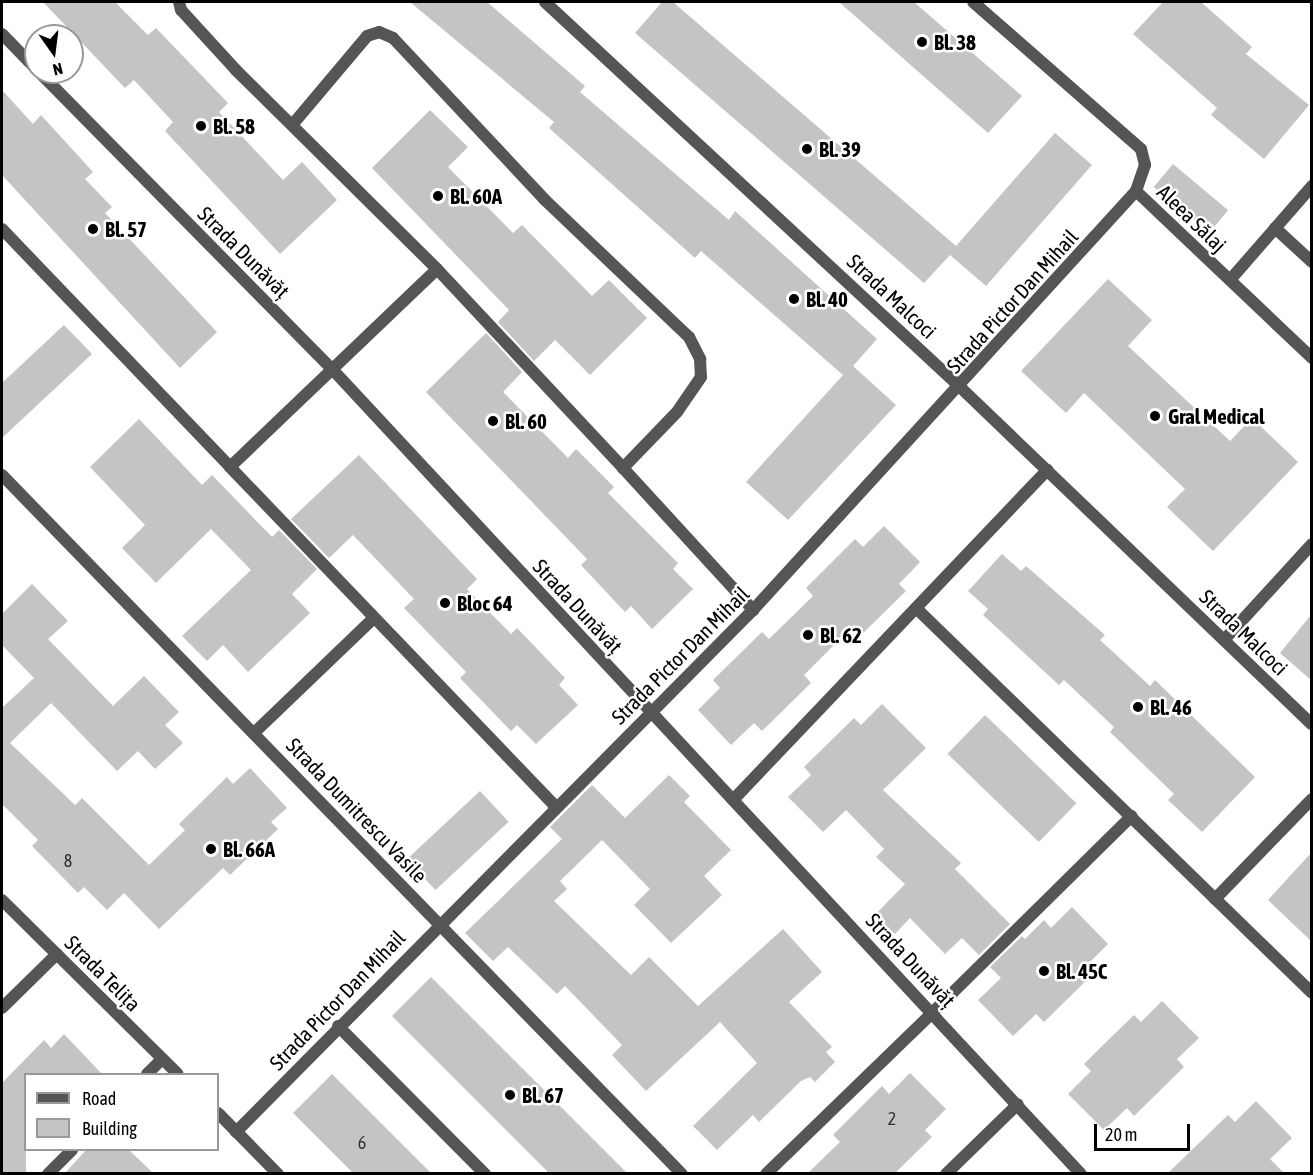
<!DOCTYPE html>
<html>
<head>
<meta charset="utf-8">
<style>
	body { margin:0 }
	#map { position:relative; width:1313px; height:1175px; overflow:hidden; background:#fff; font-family:"Asap Condensed",sans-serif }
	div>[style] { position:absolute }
	.building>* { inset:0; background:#c4c4c4; transform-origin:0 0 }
	.service>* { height:12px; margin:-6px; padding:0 6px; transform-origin:6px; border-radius:6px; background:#555 }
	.minor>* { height:12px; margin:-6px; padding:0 6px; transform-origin:6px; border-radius:6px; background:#555 }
	.dots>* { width:16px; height:16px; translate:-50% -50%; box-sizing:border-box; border:3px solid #fff; border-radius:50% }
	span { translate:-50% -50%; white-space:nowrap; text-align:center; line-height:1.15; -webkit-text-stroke:5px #fff; paint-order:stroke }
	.number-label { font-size:18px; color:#313131 }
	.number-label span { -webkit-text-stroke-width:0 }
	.poi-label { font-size:21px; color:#000; font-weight:700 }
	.left { translate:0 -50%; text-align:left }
	.street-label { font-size:21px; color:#000 }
	.frame { position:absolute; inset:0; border:3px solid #000; pointer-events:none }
	.legend { position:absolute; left:24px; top:1073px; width:195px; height:78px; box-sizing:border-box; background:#fff; border:2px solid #999; margin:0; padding:8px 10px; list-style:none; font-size:18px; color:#000 }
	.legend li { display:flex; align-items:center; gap:12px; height:30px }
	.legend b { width:30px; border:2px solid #999 }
	.north { position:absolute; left:24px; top:24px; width:60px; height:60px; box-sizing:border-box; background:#fff; border:2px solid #999; border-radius:50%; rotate:166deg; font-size:16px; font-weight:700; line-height:24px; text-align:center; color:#000 }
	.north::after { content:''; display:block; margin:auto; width:21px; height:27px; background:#000; clip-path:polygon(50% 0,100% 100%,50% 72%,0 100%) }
	.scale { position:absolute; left:1094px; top:1124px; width:96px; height:27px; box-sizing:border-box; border:3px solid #000; border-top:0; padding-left:8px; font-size:18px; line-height:21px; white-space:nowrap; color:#000; -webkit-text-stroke:4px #fff; paint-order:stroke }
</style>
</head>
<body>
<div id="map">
	<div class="building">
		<i style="clip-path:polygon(43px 2px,115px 2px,148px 35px,156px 28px,228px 103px,219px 112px,283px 180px,302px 162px,337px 200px,280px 254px,165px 131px,173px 122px,134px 80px,125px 88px)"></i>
		<i style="clip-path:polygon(410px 2px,487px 2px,585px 86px,580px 92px,729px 220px,735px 211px,877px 339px,853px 366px,896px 405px,788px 520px,746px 482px,843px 375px,701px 251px,695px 258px,549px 128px,554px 122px)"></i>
		<i style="clip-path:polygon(662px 2px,673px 2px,956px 246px,1055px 133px,1092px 165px,986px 286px,950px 255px,924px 283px,635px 33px)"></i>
		<i style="clip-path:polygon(839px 2px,914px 2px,1022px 96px,988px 133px)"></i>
		<i style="clip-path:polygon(1163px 2px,1201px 2px,1252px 47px,1246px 54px,1309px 105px,1264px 159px,1211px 115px,1217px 108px,1133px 34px)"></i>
		<i style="clip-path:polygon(2px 90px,33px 124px,41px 115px,93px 172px,85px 179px,112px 207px,105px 213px,217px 332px,180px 368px,2px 175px)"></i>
		<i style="clip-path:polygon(430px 110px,468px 147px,448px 167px,513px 233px,522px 225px,592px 296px,609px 280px,647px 318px,590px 375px,555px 340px,534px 361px,498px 322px,509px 310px,372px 168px)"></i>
		<i style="left:1173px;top:164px;width:72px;height:30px;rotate:40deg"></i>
		<i style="clip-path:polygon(1108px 279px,1152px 320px,1128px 346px,1230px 441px,1252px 418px,1298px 462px,1213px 551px,1167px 507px,1185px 489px,1084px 393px,1066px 413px,1021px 371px)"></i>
		<i style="clip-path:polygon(64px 325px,92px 354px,2px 438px,2px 383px)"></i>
		<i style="clip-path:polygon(486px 333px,522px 372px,503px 392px,568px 458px,576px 449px,614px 487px,608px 493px,678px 563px,673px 569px,693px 589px,652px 629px,631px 606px,625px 612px,581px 565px,587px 559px,426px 392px)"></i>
		<i style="clip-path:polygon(139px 419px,202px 485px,212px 475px,272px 537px,279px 530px,317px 569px,292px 594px,310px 613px,248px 672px,223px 645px,207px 661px,182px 636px,251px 570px,211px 529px,156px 583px,122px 548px,145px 525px,90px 467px)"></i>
		<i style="clip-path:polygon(359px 455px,477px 579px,467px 589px,511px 634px,517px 628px,565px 678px,559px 685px,578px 705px,536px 744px,517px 725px,511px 731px,460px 678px,466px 672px,404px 608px,414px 599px,353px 535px,329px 558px,291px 519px)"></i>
		<i style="clip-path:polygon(884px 526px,920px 562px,899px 584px,906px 591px,856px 640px,848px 631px,804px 675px,811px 683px,762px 731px,754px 723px,731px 745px,698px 710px,720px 688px,713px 680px,762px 632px,769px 639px,813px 596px,806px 588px,855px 539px,863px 547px)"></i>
		<i style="clip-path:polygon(1002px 554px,1021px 571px,1026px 566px,1105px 635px,1100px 640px,1150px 686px,1155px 680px,1255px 777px,1202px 832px,1168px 800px,1174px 794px,1110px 732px,1114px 727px,1064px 680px,1059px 685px,983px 615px,988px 609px,968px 591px)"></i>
		<i style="clip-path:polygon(32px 584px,68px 621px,48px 639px,113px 706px,144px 676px,179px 712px,165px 725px,183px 743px,155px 769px,138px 751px,117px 771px,51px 703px,10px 743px,75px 805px,82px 798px,149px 865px,185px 830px,179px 824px,227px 777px,233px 784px,250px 768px,287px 808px,271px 822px,278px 829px,230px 875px,223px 868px,159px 929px,124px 893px,107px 910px,84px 887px,78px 893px,32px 846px,38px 840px,2px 804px,2px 708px,34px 678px,2px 645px,2px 614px)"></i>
		<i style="clip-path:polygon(1311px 615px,1311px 680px,1280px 653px)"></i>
		<i style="clip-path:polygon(882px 704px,926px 748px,883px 790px,961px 863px,955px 869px,1010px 924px,979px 955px,962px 938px,945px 954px,910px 918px,895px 934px,875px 915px,905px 884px,876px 857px,884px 849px,846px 810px,823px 832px,788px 797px,811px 775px,804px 767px,854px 718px,861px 725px)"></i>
		<i style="left:985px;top:715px;width:127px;height:54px;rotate:44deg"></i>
		<i style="clip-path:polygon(669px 775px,690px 796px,684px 802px,731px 850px,704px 876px,722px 895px,671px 943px,634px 905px,650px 889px,602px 840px,560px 881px,567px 889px,554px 901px,631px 975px,649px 957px,698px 1006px,783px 929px,822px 972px,789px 1002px,832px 1047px,826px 1052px,835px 1062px,815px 1082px,810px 1077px,801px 1081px,759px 1122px,753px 1115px,717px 1150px,693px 1126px,757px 1063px,720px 1022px,646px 1091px,612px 1055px,622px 1045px,565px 986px,557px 994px,508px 947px,493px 961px,465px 933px,562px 839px,550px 827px,592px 785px,625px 818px)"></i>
		<i style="left:480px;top:791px;width:42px;height:100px;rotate:47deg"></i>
		<i style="clip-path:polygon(1311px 853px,1311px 941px,1268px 900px)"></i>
		<i style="clip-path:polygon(1072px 907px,1108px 944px,1087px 965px,1094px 973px,1044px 1022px,1036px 1014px,1013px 1036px,978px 1000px,1001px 978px,990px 967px,1022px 936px,1025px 939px,1044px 920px,1051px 928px)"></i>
		<i style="clip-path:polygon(431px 977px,627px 1173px,549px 1173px,392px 1016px)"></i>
		<i style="clip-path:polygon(1162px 1001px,1199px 1038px,1177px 1059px,1184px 1067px,1134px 1116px,1127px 1108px,1104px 1130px,1068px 1094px,1091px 1071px,1084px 1064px,1099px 1049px,1134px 1015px,1141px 1022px)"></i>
		<i style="clip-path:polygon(64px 1034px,102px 1074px,26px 1074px,26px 1173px,2px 1173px,2px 1083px,44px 1040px,51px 1048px)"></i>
		<i style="clip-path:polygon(910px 1073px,946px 1109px,925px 1130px,932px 1137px,895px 1173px,808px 1173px,840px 1142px,833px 1135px,882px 1086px,889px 1094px)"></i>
		<i style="clip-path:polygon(332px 1074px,431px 1173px,353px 1173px,293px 1113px)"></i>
		<i style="clip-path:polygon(1256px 1101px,1292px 1138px,1270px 1159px,1284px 1173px,1168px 1173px,1228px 1115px,1235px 1122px)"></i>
		<i style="clip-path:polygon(87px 1149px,128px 1149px,153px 1173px,65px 1173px)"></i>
	</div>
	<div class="service">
		<i style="left:293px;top:124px;width:115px;rotate:-49.9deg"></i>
		<i style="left:367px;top:36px;width:13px;rotate:-18deg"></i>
		<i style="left:379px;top:32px;width:15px;rotate:23deg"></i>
		<i style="left:393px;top:38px;width:222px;rotate:46.8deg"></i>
		<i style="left:545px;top:200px;width:199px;rotate:43.6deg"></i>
		<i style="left:689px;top:337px;width:25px;rotate:63deg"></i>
		<i style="left:700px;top:359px;width:18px;rotate:87deg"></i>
		<i style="left:701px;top:377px;width:42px;rotate:124.4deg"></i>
		<i style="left:677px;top:412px;width:78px;rotate:134deg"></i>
		<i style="left:623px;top:468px;width:193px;rotate:47.5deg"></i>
		<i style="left:1275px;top:228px;width:50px;rotate:42.6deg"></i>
		<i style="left:2px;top:229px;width:330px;rotate:46.2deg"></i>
		<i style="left:230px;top:467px;width:286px;rotate:-43.7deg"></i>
		<i style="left:437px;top:269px;width:283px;rotate:-135.3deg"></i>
		<i style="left:236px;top:70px;width:81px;rotate:-132.5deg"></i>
		<i style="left:181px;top:10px;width:8px;rotate:-104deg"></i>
		<i style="left:437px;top:269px;width:272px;rotate:46.9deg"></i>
		<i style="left:1230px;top:280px;width:125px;rotate:-48.9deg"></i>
		<i style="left:230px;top:467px;width:470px;rotate:46.2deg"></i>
		<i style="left:916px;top:608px;width:552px;rotate:44.19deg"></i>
		<i style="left:255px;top:732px;width:163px;rotate:-43.8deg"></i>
		<i style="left:733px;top:800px;width:456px;rotate:-46.4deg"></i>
		<i style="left:1215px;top:899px;width:139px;rotate:-45.9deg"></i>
		<i style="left:2px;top:1008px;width:77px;rotate:-44.5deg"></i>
		<i style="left:933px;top:1012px;width:279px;rotate:-44.6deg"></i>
		<i style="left:338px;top:1026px;width:209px;rotate:45.2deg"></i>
		<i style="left:147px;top:1074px;width:21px;rotate:-45deg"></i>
		<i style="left:48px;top:1174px;width:34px;rotate:-45deg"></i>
		<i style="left:946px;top:1174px;width:100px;rotate:-44.2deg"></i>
	</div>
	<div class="minor">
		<i style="left:545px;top:2px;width:566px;rotate:42.85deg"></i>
		<i style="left:960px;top:387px;width:487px;rotate:43.8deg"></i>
		<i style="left:2px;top:34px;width:49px;rotate:45.8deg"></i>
		<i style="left:39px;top:72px;width:419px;rotate:45.4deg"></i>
		<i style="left:333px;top:370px;width:1098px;rotate:47.07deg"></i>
		<i style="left:1136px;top:191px;width:243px;rotate:43.5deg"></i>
		<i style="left:2px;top:475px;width:975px;rotate:45.79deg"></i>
		<i style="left:1224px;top:640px;width:130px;rotate:-47.5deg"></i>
		<i style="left:2px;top:900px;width:247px;rotate:44.7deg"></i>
		<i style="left:218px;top:1113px;width:86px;rotate:45.5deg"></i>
		<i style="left:236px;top:1132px;width:735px;rotate:-45.28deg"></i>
		<i style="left:753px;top:610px;width:568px;rotate:-47.57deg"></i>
		<i style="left:1136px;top:191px;width:28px;rotate:-71deg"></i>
		<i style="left:1145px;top:165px;width:16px;rotate:-104deg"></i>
		<i style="left:1141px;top:149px;width:223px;rotate:-138.8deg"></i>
		<i style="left:766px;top:1174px;width:233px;rotate:-44.1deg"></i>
	</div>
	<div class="dots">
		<i style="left:922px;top:42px;background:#000"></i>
		<i style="left:201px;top:126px;background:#000"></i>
		<i style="left:807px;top:149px;background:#000"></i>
		<i style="left:438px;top:196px;background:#000"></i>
		<i style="left:93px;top:229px;background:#000"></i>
		<i style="left:794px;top:299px;background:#000"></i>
		<i style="left:1155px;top:416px;background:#000"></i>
		<i style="left:493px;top:421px;background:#000"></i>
		<i style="left:445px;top:603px;background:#000"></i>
		<i style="left:808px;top:635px;background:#000"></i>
		<i style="left:1138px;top:707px;background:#000"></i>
		<i style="left:211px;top:849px;background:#000"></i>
		<i style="left:1044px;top:971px;background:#000"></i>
		<i style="left:510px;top:1095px;background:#000"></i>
	</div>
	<div class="number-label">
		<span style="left:68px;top:861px">8</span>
		<span style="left:892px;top:1119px">2</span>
		<span style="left:362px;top:1143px">6</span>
	</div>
	<div class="poi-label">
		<span class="left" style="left:934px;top:42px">Bl. 38</span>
		<span class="left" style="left:213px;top:126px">Bl. 58</span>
		<span class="left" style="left:819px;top:149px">Bl. 39</span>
		<span class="left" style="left:450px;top:196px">Bl. 60A</span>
		<span class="left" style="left:105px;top:229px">Bl. 57</span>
		<span class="left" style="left:806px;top:299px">Bl. 40</span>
		<span class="left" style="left:1168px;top:416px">Gral Medical</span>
		<span class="left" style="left:505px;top:421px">Bl. 60</span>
		<span class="left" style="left:457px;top:603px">Bloc 64</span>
		<span class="left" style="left:820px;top:635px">Bl. 62</span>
		<span class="left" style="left:1150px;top:707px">Bl. 46</span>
		<span class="left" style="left:223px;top:849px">Bl. 66A</span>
		<span class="left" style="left:1056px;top:971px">Bl. 45C</span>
		<span class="left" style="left:522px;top:1095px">Bl. 67</span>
	</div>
	<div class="street-label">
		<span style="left:1192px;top:218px;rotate:44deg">Aleea Sălaj</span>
		<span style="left:244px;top:252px;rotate:45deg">Strada Dunăvăț</span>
		<span style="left:892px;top:296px;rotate:43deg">Strada Malcoci</span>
		<span style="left:1012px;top:301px;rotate:-48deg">Strada Pictor Dan Mihail</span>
		<span style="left:578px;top:606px;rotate:47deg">Strada Dunăvăț</span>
		<span style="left:1244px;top:632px;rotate:44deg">Strada Malcoci</span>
		<span style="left:680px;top:655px;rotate:-45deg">Strada Pictor Dan Mihail</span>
		<span style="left:357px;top:810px;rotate:46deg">Strada Dumitrescu Vasile</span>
		<span style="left:911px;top:960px;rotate:47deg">Strada Dunăvăț</span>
		<span style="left:103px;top:973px;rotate:45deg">Strada Telița</span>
		<span style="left:337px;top:1000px;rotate:-46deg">Strada Pictor Dan Mihail</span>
	</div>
	<div class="frame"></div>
	<ul class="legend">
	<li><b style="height:8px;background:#555"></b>Road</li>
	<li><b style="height:16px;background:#c4c4c4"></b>Building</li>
	</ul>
	<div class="north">N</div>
	<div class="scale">20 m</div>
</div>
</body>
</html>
